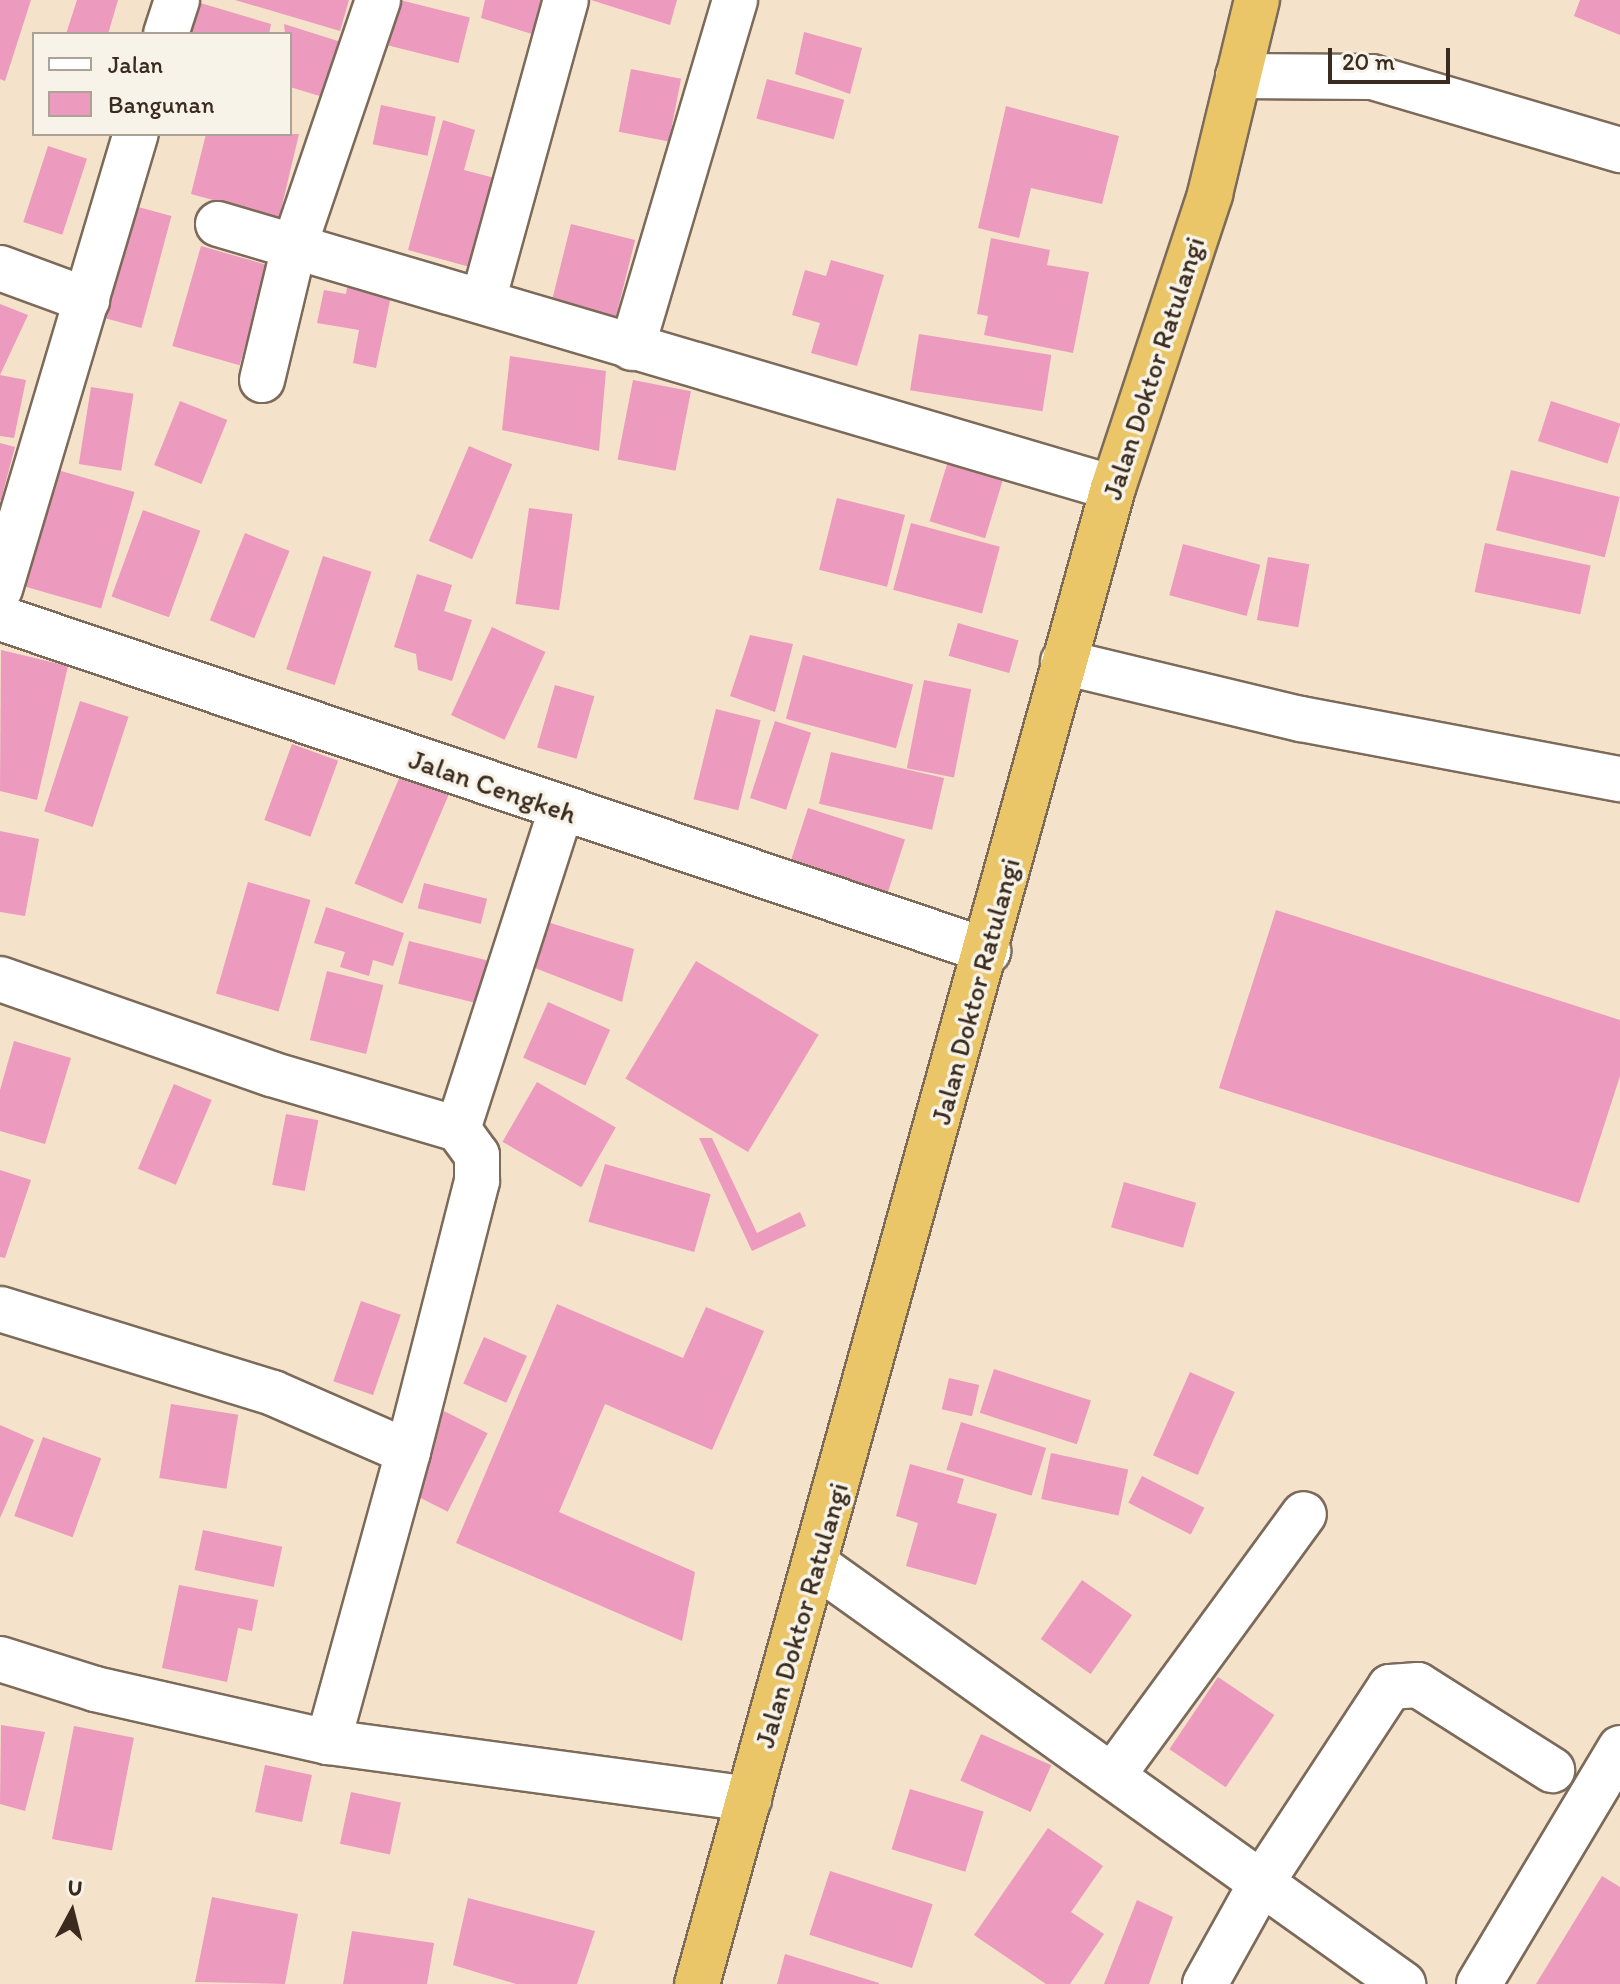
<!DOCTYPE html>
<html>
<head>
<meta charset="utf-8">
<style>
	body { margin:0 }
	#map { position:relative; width:1620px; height:1984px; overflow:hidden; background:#f5e2ca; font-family:Itim,sans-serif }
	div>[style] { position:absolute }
	.building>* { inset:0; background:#ec9abd; transform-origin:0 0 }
	.roads { filter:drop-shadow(2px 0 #7c6a5a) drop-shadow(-2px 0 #7c6a5a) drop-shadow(0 2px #7c6a5a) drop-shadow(0 -2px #7c6a5a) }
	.minor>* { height:44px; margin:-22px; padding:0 22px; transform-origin:22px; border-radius:22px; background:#fff }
	.highway>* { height:44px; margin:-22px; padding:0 22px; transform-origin:22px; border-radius:22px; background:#eac669 }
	span { translate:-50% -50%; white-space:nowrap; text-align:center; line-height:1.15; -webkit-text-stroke:7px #f7f3e8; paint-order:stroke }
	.street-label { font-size:28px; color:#3b2a1e }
	.legend { position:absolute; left:32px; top:32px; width:260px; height:104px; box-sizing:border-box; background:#f7f3e8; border:2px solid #aca397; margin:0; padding:10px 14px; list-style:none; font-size:24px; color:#3b2a1e }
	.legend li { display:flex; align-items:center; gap:16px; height:40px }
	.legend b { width:40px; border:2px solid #aca397 }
	.north { position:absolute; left:32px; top:1872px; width:80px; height:80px; -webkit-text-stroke:6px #f7f3e8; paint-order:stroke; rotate:7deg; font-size:22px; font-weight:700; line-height:32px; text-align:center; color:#3b2a1e }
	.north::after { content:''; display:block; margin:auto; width:28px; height:36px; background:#3b2a1e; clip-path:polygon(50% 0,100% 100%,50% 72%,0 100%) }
	.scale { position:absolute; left:1328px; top:48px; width:122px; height:36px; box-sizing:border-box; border:4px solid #3b2a1e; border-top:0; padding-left:10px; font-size:24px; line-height:28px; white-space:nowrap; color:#3b2a1e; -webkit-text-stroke:6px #f7f3e8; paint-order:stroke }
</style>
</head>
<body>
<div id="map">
	<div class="building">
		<i style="clip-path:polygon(0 0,31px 0,5px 81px,0 79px)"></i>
		<i style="clip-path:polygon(77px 0,118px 0,108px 34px,66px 34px)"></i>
		<i style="clip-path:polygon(235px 0,349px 0,340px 31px)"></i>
		<i style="left:400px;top:0;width:72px;height:47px;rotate:14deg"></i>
		<i style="clip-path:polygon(485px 0,560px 0,548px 39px,481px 18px)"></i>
		<i style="clip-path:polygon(591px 0,677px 0,670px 25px)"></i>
		<i style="clip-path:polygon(1580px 0,1620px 0,1620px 35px,1574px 16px)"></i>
		<i style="clip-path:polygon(197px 2px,271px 24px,269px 34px,188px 34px)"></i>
		<i style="clip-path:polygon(284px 24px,341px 42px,323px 97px,290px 87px)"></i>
		<i style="clip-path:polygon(804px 32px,862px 48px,850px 94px,795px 74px)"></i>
		<i style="left:631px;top:69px;width:51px;height:64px;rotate:11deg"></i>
		<i style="left:767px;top:79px;width:80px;height:41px;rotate:15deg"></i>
		<i style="left:381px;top:105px;width:56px;height:40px;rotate:12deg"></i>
		<i style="clip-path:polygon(1006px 106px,1119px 136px,1102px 204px,1031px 188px,1019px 238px,978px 228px)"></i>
		<i style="clip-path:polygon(443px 120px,475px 130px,464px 170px,506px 181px,481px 270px,408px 250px)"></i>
		<i style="clip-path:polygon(206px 134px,299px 134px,279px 218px,191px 194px)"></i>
		<i style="left:48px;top:146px;width:41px;height:80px;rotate:18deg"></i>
		<i style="left:127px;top:204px;width:46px;height:116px;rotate:15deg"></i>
		<i style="left:571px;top:224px;width:66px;height:87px;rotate:14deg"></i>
		<i style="clip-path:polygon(991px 238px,1050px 250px,1047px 265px,1089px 272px,1073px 353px,984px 335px,988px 316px,977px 314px)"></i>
		<i style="left:201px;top:246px;width:70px;height:104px;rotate:16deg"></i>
		<i style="clip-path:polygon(831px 260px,884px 275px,857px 366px,811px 353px,820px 323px,792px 315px,805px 270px,826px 276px)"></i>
		<i style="clip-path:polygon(348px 282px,392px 291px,376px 368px,353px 363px,359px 330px,317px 323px,324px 290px,346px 294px)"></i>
		<i style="clip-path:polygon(0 304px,28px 315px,0 375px,26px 380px,14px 438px,0 436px)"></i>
		<i style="left:919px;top:334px;width:134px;height:57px;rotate:9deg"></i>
		<i style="clip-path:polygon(510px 356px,606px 371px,599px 451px,502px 430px)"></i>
		<i style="left:633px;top:380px;width:59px;height:81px;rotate:11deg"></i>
		<i style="left:91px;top:387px;width:43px;height:78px;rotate:9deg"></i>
		<i style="left:180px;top:401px;width:51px;height:69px;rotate:22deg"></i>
		<i style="left:1551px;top:401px;width:73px;height:42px;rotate:18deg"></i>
		<i style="clip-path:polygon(0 443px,15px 447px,1px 500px,0 500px)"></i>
		<i style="left:469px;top:446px;width:47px;height:103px;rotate:23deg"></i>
		<i style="left:948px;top:461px;width:58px;height:63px;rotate:17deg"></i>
		<i style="left:47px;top:467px;width:91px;height:121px;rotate:16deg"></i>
		<i style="left:1511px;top:470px;width:112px;height:62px;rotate:14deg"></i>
		<i style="left:837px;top:498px;width:70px;height:74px;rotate:14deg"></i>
		<i style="left:529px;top:508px;width:44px;height:97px;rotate:8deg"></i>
		<i style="left:143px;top:510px;width:61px;height:92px;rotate:20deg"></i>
		<i style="left:911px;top:523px;width:92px;height:69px;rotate:15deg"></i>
		<i style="left:245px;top:533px;width:48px;height:94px;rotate:22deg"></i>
		<i style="left:1485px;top:543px;width:108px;height:50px;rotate:12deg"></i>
		<i style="left:1183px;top:544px;width:80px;height:53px;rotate:15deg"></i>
		<i style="left:323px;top:556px;width:51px;height:119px;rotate:18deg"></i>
		<i style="left:1268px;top:557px;width:42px;height:64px;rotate:10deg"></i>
		<i style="clip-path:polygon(417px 574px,452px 585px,444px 611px,472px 620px,452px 681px,418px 670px,416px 654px,394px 647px)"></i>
		<i style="left:958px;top:623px;width:63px;height:34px;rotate:16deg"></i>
		<i style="left:492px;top:627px;width:59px;height:97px;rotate:25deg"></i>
		<i style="clip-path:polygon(750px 635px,793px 644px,775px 712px,730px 696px)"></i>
		<i style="clip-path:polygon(1px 650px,68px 666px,37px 800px,0 791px)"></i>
		<i style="left:803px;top:655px;width:114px;height:66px;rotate:15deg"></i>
		<i style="left:924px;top:680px;width:48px;height:90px;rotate:11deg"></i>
		<i style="left:555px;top:685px;width:41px;height:65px;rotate:16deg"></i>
		<i style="left:80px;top:701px;width:51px;height:116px;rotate:18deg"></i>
		<i style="left:716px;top:709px;width:46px;height:93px;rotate:14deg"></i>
		<i style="left:775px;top:721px;width:38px;height:81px;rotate:18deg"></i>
		<i style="left:292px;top:744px;width:49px;height:81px;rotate:20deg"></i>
		<i style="left:831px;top:752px;width:116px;height:53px;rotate:13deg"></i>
		<i style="left:401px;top:774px;width:52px;height:119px;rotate:23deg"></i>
		<i style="left:808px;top:808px;width:102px;height:56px;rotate:18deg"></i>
		<i style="clip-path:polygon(0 831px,39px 839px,25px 916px,0 912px)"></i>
		<i style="left:248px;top:882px;width:65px;height:116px;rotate:16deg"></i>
		<i style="left:424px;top:883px;width:65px;height:26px;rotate:14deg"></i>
		<i style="clip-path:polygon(326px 907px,404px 933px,393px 966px,373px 960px,369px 976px,340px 967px,345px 952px,314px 943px)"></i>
		<i style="clip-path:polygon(1276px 910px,1620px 1020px,1620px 1076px,1579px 1203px,1219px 1088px)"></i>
		<i style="clip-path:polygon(544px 921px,634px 949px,622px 1002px,530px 966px)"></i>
		<i style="left:409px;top:941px;width:80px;height:44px;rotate:14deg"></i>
		<i style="left:696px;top:961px;width:143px;height:137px;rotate:31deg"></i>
		<i style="left:327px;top:971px;width:58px;height:71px;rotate:14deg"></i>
		<i style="left:548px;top:1002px;width:68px;height:61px;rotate:24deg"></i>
		<i style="clip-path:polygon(14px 1041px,71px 1058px,45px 1144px,0 1131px,0 1090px)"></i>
		<i style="left:537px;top:1082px;width:91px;height:69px;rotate:30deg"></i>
		<i style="left:174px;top:1084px;width:41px;height:92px;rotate:23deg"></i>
		<i style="left:286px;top:1114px;width:33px;height:72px;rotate:11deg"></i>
		<i style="clip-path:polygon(699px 1138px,712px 1138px,757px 1233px,800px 1212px,806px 1226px,752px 1251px)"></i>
		<i style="left:605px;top:1164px;width:110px;height:60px;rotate:16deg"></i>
		<i style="clip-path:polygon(0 1170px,31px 1180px,5px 1258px,0 1257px)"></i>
		<i style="left:1124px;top:1182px;width:75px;height:47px;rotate:16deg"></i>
		<i style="left:361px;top:1301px;width:42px;height:85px;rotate:19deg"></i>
		<i style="clip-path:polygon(557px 1304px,683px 1358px,706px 1307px,764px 1331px,712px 1450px,605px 1404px,559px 1512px,695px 1572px,682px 1641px,456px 1543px)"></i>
		<i style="left:484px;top:1337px;width:47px;height:51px;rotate:24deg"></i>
		<i style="left:994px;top:1369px;width:102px;height:46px;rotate:18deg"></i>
		<i style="left:1190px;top:1372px;width:49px;height:91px;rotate:24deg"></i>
		<i style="left:949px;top:1378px;width:31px;height:32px;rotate:13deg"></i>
		<i style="left:171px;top:1404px;width:68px;height:75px;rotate:9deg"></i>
		<i style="left:444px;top:1411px;width:49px;height:88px;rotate:27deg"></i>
		<i style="left:961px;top:1422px;width:89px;height:50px;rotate:17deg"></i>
		<i style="clip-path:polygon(0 1425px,34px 1440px,0 1518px)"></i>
		<i style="left:43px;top:1437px;width:62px;height:84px;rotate:20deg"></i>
		<i style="left:1051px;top:1453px;width:79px;height:47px;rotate:12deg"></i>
		<i style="clip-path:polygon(910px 1464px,964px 1479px,957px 1503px,997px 1514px,976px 1585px,906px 1566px,918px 1523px,896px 1516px)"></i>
		<i style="left:1142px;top:1476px;width:70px;height:30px;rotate:27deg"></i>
		<i style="left:203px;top:1530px;width:81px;height:41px;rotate:12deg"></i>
		<i style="left:1082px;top:1580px;width:61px;height:72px;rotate:35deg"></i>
		<i style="clip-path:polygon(179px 1585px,258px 1600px,252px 1631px,238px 1628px,227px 1682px,162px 1668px)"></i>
		<i style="left:1218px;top:1677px;width:68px;height:87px;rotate:34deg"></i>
		<i style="clip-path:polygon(1px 1725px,45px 1732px,25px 1811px,0 1804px)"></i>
		<i style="left:74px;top:1726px;width:61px;height:115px;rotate:11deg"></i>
		<i style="left:981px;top:1734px;width:77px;height:51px;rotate:24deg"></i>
		<i style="left:265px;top:1765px;width:48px;height:48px;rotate:12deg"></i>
		<i style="left:910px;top:1789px;width:77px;height:63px;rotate:17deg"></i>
		<i style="left:351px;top:1792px;width:51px;height:53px;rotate:12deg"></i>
		<i style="clip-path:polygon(1048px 1828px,1103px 1866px,1071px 1912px,1104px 1934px,1070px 1984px,1046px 1984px,974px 1935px)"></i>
		<i style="left:830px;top:1871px;width:108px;height:67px;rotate:18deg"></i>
		<i style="clip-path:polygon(1602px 1876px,1620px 1887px,1620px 1984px,1536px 1984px)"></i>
		<i style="clip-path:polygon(212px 1897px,298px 1914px,285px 1984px,195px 1982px)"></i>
		<i style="clip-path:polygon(468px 1898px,595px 1931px,577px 1984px,516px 1984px,453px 1965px)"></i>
		<i style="clip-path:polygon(1137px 1900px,1173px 1917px,1149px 1984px,1104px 1984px)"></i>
		<i style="clip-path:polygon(352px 1931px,434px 1943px,427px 1984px,343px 1984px)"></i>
		<i style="clip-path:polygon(785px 1954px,879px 1983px,879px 1984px,777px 1984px)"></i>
	</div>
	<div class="roads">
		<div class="minor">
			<i style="left:166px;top:34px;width:36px;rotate:-72deg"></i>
			<i style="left:1238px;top:76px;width:134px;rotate:0.4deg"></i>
			<i style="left:1372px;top:77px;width:259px;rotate:16.4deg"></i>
			<i style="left:218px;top:224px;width:933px;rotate:16.43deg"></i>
			<i style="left:0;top:268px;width:93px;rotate:20.2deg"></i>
			<i style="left:483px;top:301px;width:312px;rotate:-74.6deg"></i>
			<i style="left:632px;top:348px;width:363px;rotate:-73.5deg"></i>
			<i style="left:262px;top:380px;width:137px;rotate:-76.5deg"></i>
			<i style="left:294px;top:247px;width:261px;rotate:-71.2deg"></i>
			<i style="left:0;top:589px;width:475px;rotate:-73.4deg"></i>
			<i style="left:0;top:618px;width:1043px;rotate:18.63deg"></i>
			<i style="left:1063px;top:662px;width:245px;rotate:13.5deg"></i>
			<i style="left:1301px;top:719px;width:325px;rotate:10.7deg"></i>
			<i style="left:0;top:979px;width:287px;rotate:19.3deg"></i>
			<i style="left:271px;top:1074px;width:195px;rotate:16.4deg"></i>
			<i style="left:458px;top:1129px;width:32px;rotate:54deg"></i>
			<i style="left:477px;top:1155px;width:26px;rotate:90deg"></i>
			<i style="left:477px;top:1181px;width:280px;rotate:104.3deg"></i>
			<i style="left:458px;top:1129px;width:335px;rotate:-72.1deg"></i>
			<i style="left:0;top:1309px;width:286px;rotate:17.1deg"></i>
			<i style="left:273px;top:1393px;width:147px;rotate:23.6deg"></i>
			<i style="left:408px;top:1452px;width:301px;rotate:105.4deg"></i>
			<i style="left:815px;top:1564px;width:723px;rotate:35.54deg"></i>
			<i style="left:0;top:1659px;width:100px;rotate:17.5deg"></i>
			<i style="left:95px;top:1689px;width:239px;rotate:12.8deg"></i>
			<i style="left:328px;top:1742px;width:425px;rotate:7.7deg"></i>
			<i style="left:1113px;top:1775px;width:323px;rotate:-53.8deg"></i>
			<i style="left:1205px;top:1984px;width:113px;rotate:-60.9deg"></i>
			<i style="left:1260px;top:1885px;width:237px;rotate:-56.7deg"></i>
			<i style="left:1390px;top:1687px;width:28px;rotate:-4deg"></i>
			<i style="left:1418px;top:1685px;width:159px;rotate:32.4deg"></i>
			<i style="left:1479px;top:1984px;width:275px;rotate:-59.1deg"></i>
		</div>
		<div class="highway">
			<i style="left:697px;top:1984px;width:1553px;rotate:-74.46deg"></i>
			<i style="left:1113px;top:488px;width:310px;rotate:-71.7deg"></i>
			<i style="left:1210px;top:194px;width:200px;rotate:-76.4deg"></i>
		</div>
	</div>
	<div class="street-label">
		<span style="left:1153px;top:368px;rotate:-72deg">Jalan Doktor Ratulangi</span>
		<span style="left:493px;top:786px;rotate:19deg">Jalan Cengkeh</span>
		<span style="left:975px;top:991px;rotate:-75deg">Jalan Doktor Ratulangi</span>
		<span style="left:801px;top:1615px;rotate:-74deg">Jalan Doktor Ratulangi</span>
	</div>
	<ul class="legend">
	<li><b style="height:10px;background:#fff"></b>Jalan</li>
	<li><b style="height:22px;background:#ec9abd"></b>Bangunan</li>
	</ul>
	<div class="north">U</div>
	<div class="scale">20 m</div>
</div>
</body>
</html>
